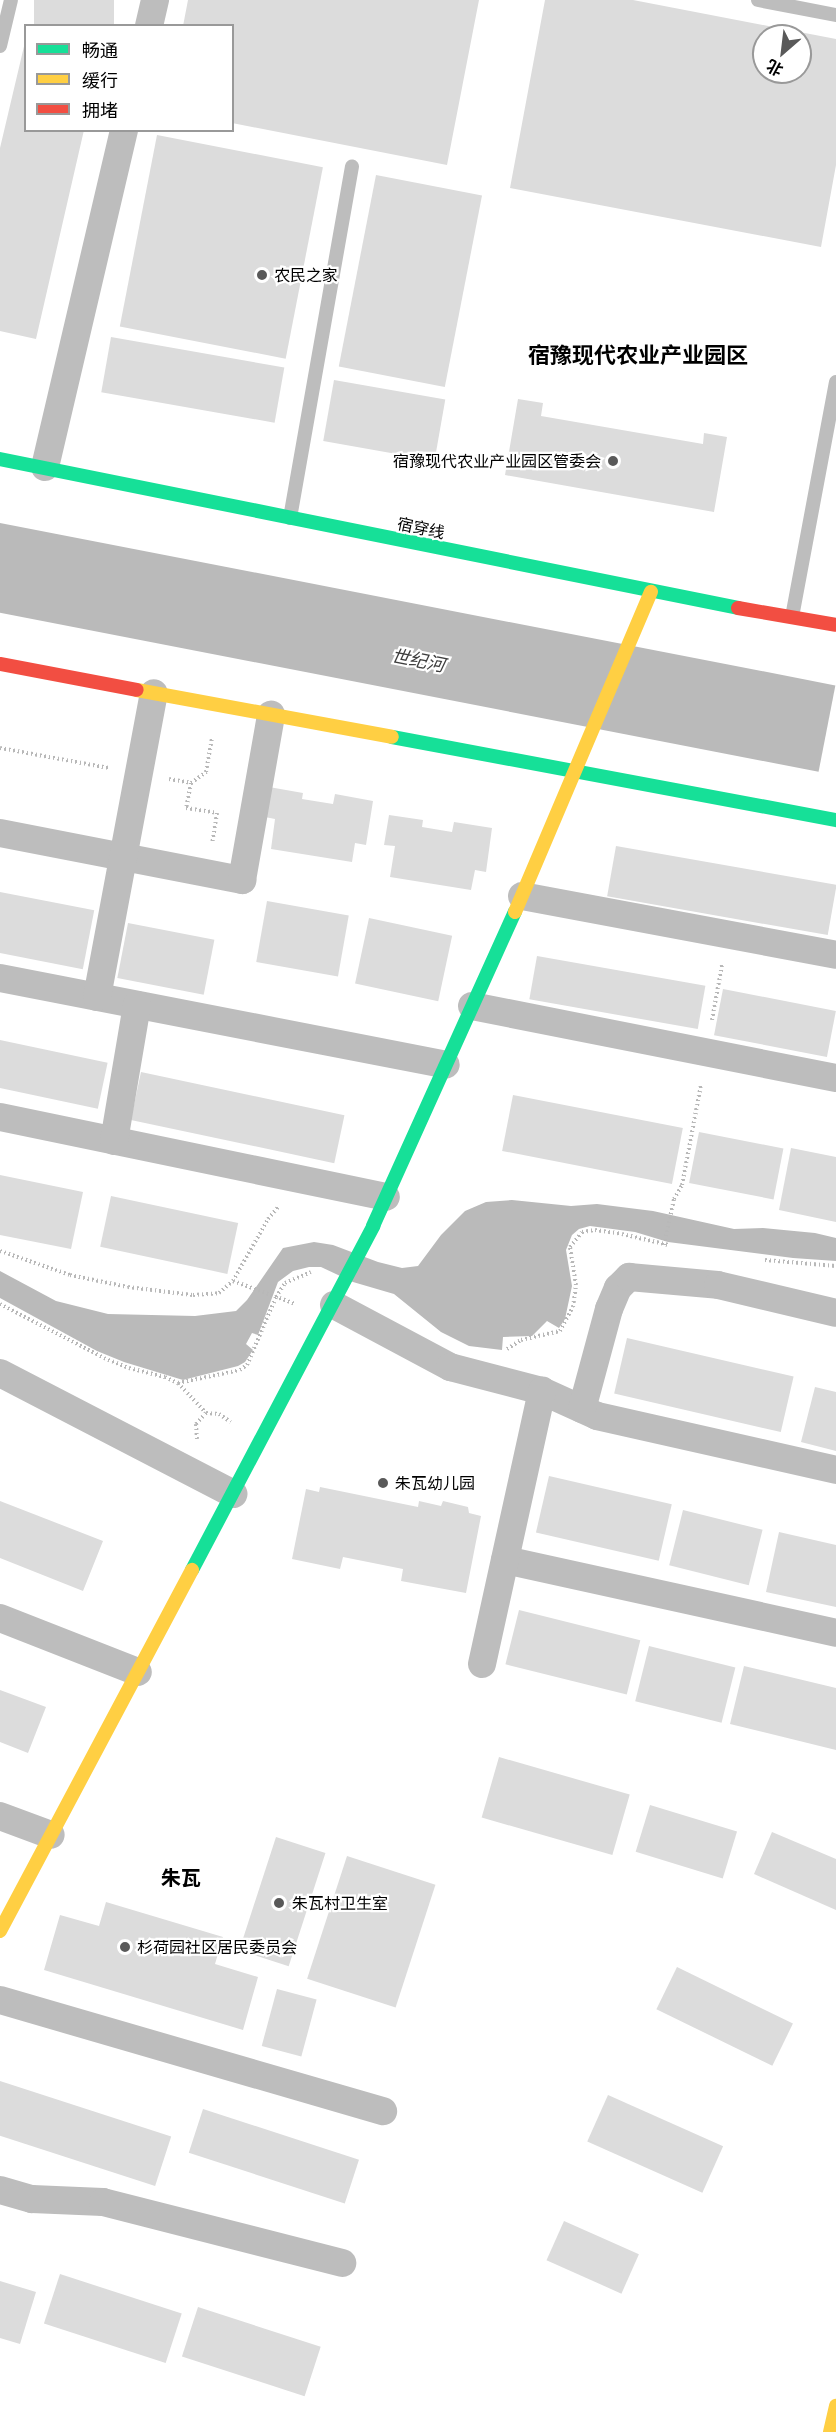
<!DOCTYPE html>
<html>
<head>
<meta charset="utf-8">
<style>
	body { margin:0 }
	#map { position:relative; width:836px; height:2432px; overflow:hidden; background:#fff; font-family:Inter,"Noto Sans SC",sans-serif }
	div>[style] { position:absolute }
	.water>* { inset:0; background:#bababa; transform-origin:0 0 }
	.building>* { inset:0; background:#dcdcdc; transform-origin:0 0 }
	.path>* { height:4px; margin-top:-2px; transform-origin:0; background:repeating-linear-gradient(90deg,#b8b8b8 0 1.5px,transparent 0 4.5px) }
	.lane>* { height:14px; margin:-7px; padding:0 7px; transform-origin:7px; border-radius:7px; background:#bdbdbd }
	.street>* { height:28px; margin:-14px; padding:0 14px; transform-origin:14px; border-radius:14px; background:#bdbdbd }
	.fast>* { height:14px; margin:-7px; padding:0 7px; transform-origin:7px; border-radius:7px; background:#16e098 }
	.slow>* { height:14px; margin:-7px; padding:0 7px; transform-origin:7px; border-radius:7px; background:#ffcf43 }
	.jam>* { height:14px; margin:-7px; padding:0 7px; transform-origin:7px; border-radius:7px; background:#f24e42 }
	.dots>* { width:16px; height:16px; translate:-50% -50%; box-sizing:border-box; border:3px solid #fff; border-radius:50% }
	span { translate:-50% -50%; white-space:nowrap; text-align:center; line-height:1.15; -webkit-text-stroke:4.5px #fff; paint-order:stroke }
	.poi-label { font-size:16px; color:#000 }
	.left { translate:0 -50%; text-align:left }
	.right { translate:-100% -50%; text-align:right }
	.street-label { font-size:16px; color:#000 }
	.water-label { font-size:18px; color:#3e3e3e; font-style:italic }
	.quarter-label { font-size:20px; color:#000; font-weight:700 }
	.district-label { font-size:22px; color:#000; font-weight:700 }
	.legend { position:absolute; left:24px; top:24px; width:210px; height:108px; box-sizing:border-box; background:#fff; border:2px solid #999; margin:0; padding:8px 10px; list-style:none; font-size:18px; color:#000 }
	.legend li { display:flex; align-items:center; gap:12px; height:30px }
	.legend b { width:30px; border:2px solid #999 }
	.north { position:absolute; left:752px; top:24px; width:60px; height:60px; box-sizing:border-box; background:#fff; border:2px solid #999; border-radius:50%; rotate:208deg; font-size:16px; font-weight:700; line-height:24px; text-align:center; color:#000 }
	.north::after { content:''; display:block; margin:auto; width:21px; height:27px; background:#595959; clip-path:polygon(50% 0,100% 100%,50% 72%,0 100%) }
</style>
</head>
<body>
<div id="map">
	<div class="water">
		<i style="left:0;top:523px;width:851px;height:88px;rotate:11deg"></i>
		<i style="clip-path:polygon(512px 1200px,571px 1206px,597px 1204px,653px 1211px,734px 1229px,763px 1228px,815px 1233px,836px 1238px,836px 1261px,793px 1258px,668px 1242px,635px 1232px,590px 1226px,579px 1229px,572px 1235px,566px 1250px,572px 1286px,565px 1319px,559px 1328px,547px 1321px,532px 1336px,503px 1337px,502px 1350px,469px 1346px,441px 1332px,394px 1294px,353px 1282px,321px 1267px,309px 1267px,293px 1271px,278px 1282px,258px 1335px,252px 1333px,246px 1344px,253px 1350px,245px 1362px,238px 1366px,183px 1380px,124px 1362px,97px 1351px,0 1298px,0 1271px,56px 1301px,108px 1314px,195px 1316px,236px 1311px,247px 1300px,283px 1248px,314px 1242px,333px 1245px,378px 1262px,402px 1268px,418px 1266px,441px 1235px,465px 1211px,486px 1202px)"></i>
	</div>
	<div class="building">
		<i style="left:34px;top:0;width:80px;height:27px"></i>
		<i style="clip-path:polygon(188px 0,479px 0,447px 165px,232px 123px,232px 26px,183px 26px)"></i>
		<i style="clip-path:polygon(evenodd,545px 0,633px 0,836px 39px,836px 165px,821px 247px,510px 188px,545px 0,764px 36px,800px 36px,800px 72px,764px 72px,764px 36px)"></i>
		<i style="clip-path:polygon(25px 42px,26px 130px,84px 130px,36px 339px,0 331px,0 148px)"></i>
		<i style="left:157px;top:135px;width:169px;height:195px;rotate:11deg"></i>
		<i style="left:376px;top:175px;width:108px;height:195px;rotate:11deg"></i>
		<i style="left:111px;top:337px;width:176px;height:56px;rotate:10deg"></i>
		<i style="left:334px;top:380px;width:113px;height:62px;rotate:10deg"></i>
		<i style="clip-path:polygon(518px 399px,543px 403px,541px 416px,703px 444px,704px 433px,727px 437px,714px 512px,505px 475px)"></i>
		<i style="clip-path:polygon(269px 787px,303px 793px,302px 799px,333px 804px,335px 794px,373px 801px,366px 845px,355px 843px,352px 862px,271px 849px,275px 819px,265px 817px)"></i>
		<i style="clip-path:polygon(389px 815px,423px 820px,422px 827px,452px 832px,454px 822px,492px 828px,486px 872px,475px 870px,471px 890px,390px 877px,395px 846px,384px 845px)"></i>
		<i style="left:616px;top:846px;width:224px;height:51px;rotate:10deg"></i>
		<i style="left:0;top:892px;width:96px;height:60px;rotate:11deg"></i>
		<i style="left:267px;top:901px;width:83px;height:62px;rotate:10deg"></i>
		<i style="left:369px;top:918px;width:85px;height:67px;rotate:12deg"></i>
		<i style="left:128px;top:923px;width:88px;height:56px;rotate:11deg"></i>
		<i style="left:537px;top:956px;width:171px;height:44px;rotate:10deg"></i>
		<i style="left:723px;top:989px;width:115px;height:47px;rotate:11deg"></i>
		<i style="left:0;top:1040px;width:110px;height:47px;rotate:12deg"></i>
		<i style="left:141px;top:1072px;width:208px;height:49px;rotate:12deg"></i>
		<i style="left:513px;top:1095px;width:173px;height:57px;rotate:11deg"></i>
		<i style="left:699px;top:1132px;width:86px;height:52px;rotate:11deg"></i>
		<i style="clip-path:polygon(791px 1148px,836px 1157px,836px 1222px,779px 1210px)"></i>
		<i style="clip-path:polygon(0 1175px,83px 1192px,71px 1249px,0 1235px)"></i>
		<i style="left:111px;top:1196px;width:130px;height:52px;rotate:12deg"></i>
		<i style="left:627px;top:1338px;width:171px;height:57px;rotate:13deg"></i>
		<i style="clip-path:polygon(815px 1387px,836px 1392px,836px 1451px,801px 1442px)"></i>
		<i style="left:549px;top:1476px;width:126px;height:58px;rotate:13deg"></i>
		<i style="clip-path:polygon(320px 1487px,418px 1507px,419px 1501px,441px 1506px,443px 1501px,468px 1507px,469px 1513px,481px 1516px,466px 1593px,401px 1581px,403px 1569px,343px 1557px,340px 1569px,292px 1559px,306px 1489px,319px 1492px)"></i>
		<i style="clip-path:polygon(0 1501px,103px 1541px,83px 1591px,0 1558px)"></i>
		<i style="left:683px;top:1510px;width:82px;height:57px;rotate:14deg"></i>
		<i style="clip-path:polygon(779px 1532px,836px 1545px,836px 1607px,766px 1592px)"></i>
		<i style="left:519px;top:1610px;width:125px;height:56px;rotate:14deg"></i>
		<i style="left:649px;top:1646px;width:89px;height:57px;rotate:14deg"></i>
		<i style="clip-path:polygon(744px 1666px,836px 1688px,836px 1750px,730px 1724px)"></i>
		<i style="clip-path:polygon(0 1690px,46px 1707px,28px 1753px,0 1742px)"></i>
		<i style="left:499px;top:1757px;width:136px;height:63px;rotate:16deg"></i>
		<i style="left:650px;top:1805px;width:91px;height:49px;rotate:17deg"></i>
		<i style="clip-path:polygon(772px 1832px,836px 1859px,836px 1910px,754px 1874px)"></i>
		<i style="left:276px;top:1837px;width:52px;height:119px;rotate:18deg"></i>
		<i style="left:347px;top:1856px;width:93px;height:129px;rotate:18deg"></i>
		<i style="clip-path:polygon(106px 1902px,223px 1937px,215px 1964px,258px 1977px,243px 2030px,44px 1970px,60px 1915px,99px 1926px)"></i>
		<i style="left:677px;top:1967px;width:129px;height:47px;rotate:26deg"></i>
		<i style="left:277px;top:1989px;width:41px;height:59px;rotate:15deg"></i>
		<i style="left:0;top:2081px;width:180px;height:52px;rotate:18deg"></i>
		<i style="left:608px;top:2095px;width:126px;height:51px;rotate:24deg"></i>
		<i style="left:203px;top:2109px;width:164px;height:46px;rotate:18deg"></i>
		<i style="left:564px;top:2221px;width:82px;height:43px;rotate:24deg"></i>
		<i style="left:60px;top:2274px;width:128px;height:52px;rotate:18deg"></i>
		<i style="clip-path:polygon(0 2281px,36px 2292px,20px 2344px,0 2338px)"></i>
		<i style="left:198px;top:2307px;width:129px;height:52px;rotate:18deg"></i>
	</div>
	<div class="path">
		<i style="left:0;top:748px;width:111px;rotate:10.4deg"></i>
		<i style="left:169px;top:779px;width:22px;rotate:10deg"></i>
		<i style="left:191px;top:783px;width:25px;rotate:101deg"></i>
		<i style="left:186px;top:808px;width:31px;rotate:9deg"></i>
		<i style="left:217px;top:813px;width:30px;rotate:99deg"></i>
		<i style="left:191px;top:783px;width:19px;rotate:-36deg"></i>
		<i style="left:206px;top:772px;width:35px;rotate:-80deg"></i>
		<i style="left:712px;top:1020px;width:56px;rotate:-79.7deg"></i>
		<i style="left:664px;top:1245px;width:47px;rotate:-77.7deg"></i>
		<i style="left:674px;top:1199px;width:16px;rotate:-60deg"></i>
		<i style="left:682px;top:1185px;width:103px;rotate:-79.3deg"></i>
		<i style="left:0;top:1251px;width:74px;rotate:18.9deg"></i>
		<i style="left:70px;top:1275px;width:59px;rotate:11.7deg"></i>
		<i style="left:128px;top:1287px;width:65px;rotate:7deg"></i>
		<i style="left:193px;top:1295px;width:26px;rotate:-4deg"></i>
		<i style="left:219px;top:1293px;width:18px;rotate:-41deg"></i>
		<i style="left:233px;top:1281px;width:71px;rotate:-60.6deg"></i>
		<i style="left:268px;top:1219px;width:16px;rotate:-50deg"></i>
		<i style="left:765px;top:1260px;width:71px;rotate:4.8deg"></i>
		<i style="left:233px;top:1281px;width:67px;rotate:20.1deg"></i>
		<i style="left:0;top:1304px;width:117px;rotate:27.4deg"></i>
		<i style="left:104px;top:1358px;width:27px;rotate:22deg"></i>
		<i style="left:129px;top:1368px;width:37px;rotate:14deg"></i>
		<i style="left:165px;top:1377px;width:14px;rotate:25deg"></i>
		<i style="left:178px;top:1383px;width:63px;rotate:-11.8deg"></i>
		<i style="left:240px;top:1370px;width:9px;rotate:-36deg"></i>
		<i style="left:247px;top:1365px;width:74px;rotate:-66.9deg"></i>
		<i style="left:276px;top:1297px;width:17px;rotate:-57deg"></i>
		<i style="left:285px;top:1283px;width:28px;rotate:-23deg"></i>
		<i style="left:507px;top:1349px;width:17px;rotate:-33deg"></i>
		<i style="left:521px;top:1340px;width:40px;rotate:-13deg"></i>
		<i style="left:560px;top:1331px;width:27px;rotate:-62deg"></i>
		<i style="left:573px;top:1307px;width:22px;rotate:-82deg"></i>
		<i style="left:576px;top:1285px;width:38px;rotate:-99deg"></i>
		<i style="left:570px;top:1247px;width:19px;rotate:-51deg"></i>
		<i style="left:582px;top:1232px;width:13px;rotate:-9deg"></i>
		<i style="left:595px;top:1230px;width:27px;rotate:8deg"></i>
		<i style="left:622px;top:1234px;width:48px;rotate:13.2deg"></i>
		<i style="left:178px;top:1383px;width:41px;rotate:47deg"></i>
		<i style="left:197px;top:1439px;width:15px;rotate:-94deg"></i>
		<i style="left:196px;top:1424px;width:15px;rotate:-48deg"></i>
		<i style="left:206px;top:1413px;width:13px;rotate:4deg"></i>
		<i style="left:219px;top:1414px;width:14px;rotate:34deg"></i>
	</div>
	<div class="lane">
		<i style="left:758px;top:0;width:79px;rotate:10.9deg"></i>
		<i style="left:0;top:46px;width:47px;rotate:-76.6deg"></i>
		<i style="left:290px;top:518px;width:357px;rotate:-80deg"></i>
		<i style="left:792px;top:617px;width:239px;rotate:-79.4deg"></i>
	</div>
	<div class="street">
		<i style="left:149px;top:26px;width:27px;rotate:-77deg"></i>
		<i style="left:45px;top:467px;width:346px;rotate:-76.8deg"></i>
		<i style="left:0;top:833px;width:247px;rotate:11deg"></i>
		<i style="left:242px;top:880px;width:168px;rotate:-80deg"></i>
		<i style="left:522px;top:896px;width:319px;rotate:10.6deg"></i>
		<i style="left:0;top:978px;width:454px;rotate:11deg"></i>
		<i style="left:97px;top:997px;width:309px;rotate:-79.4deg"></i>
		<i style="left:472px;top:1006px;width:371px;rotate:11.2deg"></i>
		<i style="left:0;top:1117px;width:394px;rotate:11.7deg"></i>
		<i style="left:114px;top:1141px;width:138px;rotate:-80.4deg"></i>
		<i style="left:334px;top:1305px;width:132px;rotate:28.1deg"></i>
		<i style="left:450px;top:1367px;width:95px;rotate:14.6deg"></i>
		<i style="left:542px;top:1391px;width:60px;rotate:24.4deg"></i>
		<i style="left:597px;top:1416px;width:245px;rotate:12.7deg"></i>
		<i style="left:0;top:1373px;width:263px;rotate:27.4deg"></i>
		<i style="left:582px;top:1409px;width:104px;rotate:-74.9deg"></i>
		<i style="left:609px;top:1309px;width:23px;rotate:-67deg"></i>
		<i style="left:618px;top:1288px;width:16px;rotate:-45deg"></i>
		<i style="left:629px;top:1277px;width:89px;rotate:5.1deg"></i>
		<i style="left:718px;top:1285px;width:121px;rotate:13.3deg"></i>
		<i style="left:505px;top:1560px;width:339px;rotate:12.4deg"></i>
		<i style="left:0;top:1618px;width:148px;rotate:21.4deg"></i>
		<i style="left:482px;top:1664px;width:280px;rotate:-77.6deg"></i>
		<i style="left:0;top:1816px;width:54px;rotate:20.4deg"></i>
		<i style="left:0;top:2000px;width:399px;rotate:16.2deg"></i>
		<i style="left:0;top:2190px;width:33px;rotate:16deg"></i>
		<i style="left:32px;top:2199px;width:71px;rotate:2.4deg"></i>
		<i style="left:103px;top:2202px;width:247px;rotate:14.3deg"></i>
	</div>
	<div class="fast">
		<i style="left:0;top:459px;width:753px;rotate:11.41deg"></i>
		<i style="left:392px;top:737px;width:452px;rotate:10.6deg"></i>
		<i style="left:192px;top:1570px;width:389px;rotate:-62.2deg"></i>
		<i style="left:373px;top:1226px;width:345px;rotate:-65.7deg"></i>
	</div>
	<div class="slow">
		<i style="left:137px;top:690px;width:259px;rotate:10.4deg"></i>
		<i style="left:515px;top:912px;width:348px;rotate:-67deg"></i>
		<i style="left:0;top:1931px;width:409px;rotate:-62deg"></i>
		<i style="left:830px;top:2432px;width:27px;rotate:-77deg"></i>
	</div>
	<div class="jam">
		<i style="left:738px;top:608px;width:99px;rotate:9.8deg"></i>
		<i style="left:0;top:664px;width:139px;rotate:10.7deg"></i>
	</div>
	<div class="dots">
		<i style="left:262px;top:275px;background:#595959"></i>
		<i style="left:613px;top:461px;background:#595959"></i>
		<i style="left:383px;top:1483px;background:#595959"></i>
		<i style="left:279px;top:1903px;background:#595959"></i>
		<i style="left:125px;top:1947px;background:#595959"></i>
	</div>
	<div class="poi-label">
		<span class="left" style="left:274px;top:275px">农民之家</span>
		<span class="right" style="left:601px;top:461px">宿豫现代农业产业园区管委会</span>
		<span class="left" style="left:395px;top:1483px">朱瓦幼儿园</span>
		<span class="left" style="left:292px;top:1903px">朱瓦村卫生室</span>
		<span class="left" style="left:137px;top:1947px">杉荷园社区居民委员会</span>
	</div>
	<div class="street-label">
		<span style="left:421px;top:528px;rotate:12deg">宿穿线</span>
	</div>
	<div class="water-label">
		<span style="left:418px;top:661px;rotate:11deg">世纪河</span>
	</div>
	<div class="quarter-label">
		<span style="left:181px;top:1878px">朱瓦</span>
	</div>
	<div class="district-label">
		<span style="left:638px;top:356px">宿豫现代农业产业园区</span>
	</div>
	<ul class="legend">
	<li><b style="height:8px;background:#16e098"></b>畅通</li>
	<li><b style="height:8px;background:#ffcf43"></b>缓行</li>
	<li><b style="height:8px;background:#f24e42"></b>拥堵</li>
	</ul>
	<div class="north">北</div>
</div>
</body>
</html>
